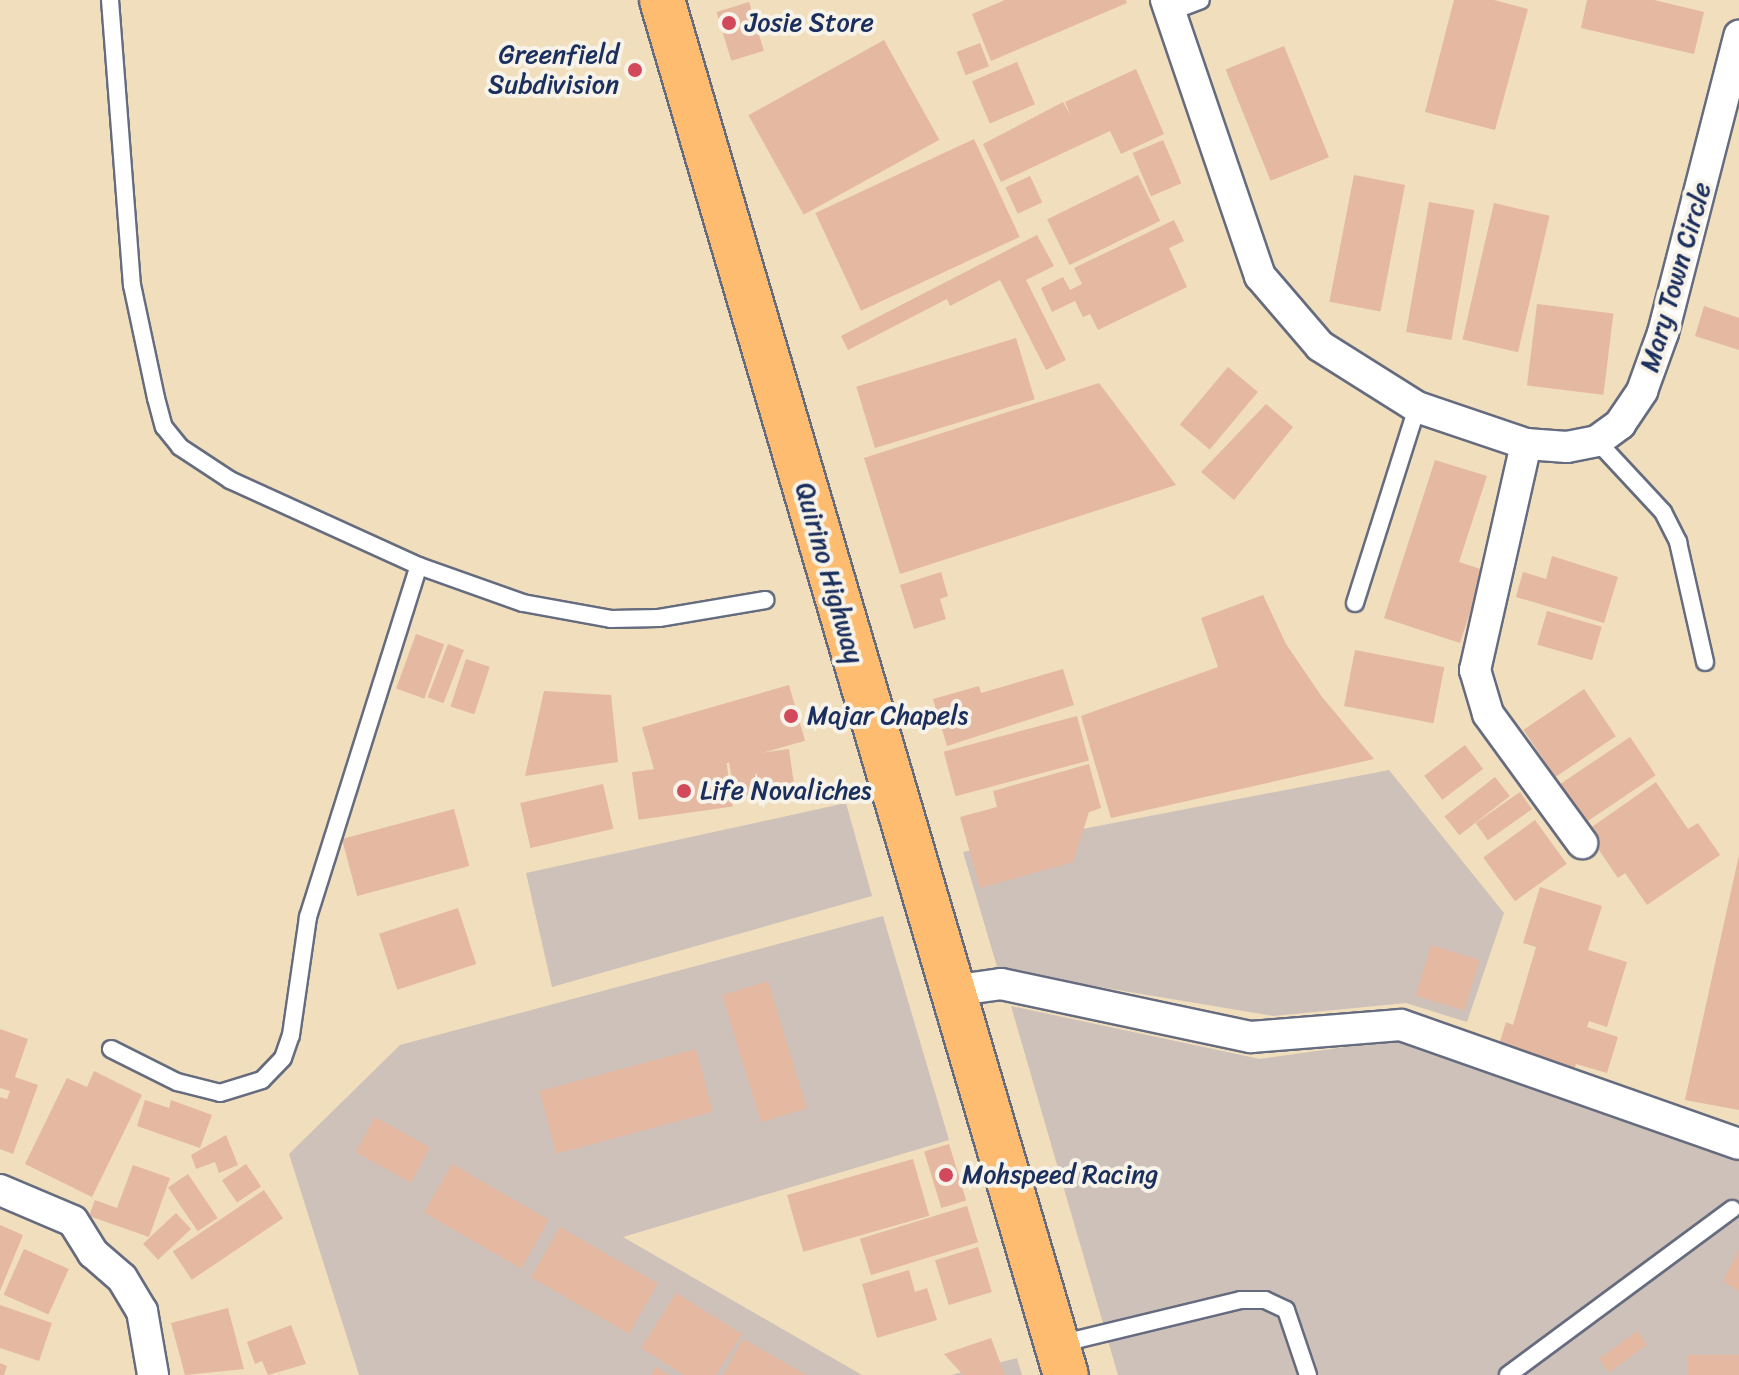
<!DOCTYPE html>
<html>
<head>
<meta charset="utf-8">
<style>
	body { margin:0 }
	#map { position:relative; width:1739px; height:1375px; overflow:hidden; background:#f0debd; font-family:Sriracha,sans-serif }
	div>[style] { position:absolute }
	.industrial>* { inset:0; background:#cec1ba }
	.building>* { inset:0; background:#e5b8a1; transform-origin:0 0 }
	.roads { filter:drop-shadow(2px 0 #666c7f) drop-shadow(-2px 0 #666c7f) drop-shadow(0 2px #666c7f) drop-shadow(0 -2px #666c7f) }
	.service>* { height:16px; margin:-8px; padding:0 8px; transform-origin:8px; border-radius:8px; background:#fff }
	.minor>* { height:30px; margin:-15px; padding:0 15px; transform-origin:15px; border-radius:15px; background:#fff }
	.primary>* { height:44px; margin:-22px; padding:0 22px; transform-origin:22px; border-radius:22px; background:#fdbc70 }
	.dots>* { width:22px; height:22px; translate:-50% -50%; box-sizing:border-box; border:4px solid #f7f3e8; border-radius:50% }
	span { translate:-50% -50%; white-space:nowrap; text-align:center; line-height:1.15; -webkit-text-stroke:8px #f7f3e8; paint-order:stroke }
	.poi-label { font-size:26px; color:#1b2f5e }
	.left { translate:0 -50%; text-align:left }
	.right { translate:-100% -50%; text-align:right }
	.street-label { font-size:26px; color:#1b2f5e }
</style>
</head>
<body>
<div id="map">
	<div class="industrial">
		<i style="clip-path:polygon(1389px 770px,1504px 913px,1467px 1022px,1406px 1003px,1273px 1016px,998px 970px,963px 852px)"></i>
		<i style="clip-path:polygon(846px 803px,872px 896px,552px 987px,526px 873px)"></i>
		<i style="clip-path:polygon(883px 916px,949px 1140px,623px 1237px,862px 1375px,359px 1375px,289px 1154px,400px 1045px)"></i>
		<i style="clip-path:polygon(1011px 1006px,1260px 1059px,1410px 1038px,1739px 1158px,1739px 1375px,1118px 1375px)"></i>
		<i style="clip-path:polygon(1017px 1358px,1022px 1375px,951px 1375px)"></i>
	</div>
	<div class="building">
		<i style="clip-path:polygon(1005px 0,1126px 0,1127px 3px,991px 61px,972px 14px)"></i>
		<i style="clip-path:polygon(1454px 0,1494px 0,1528px 9px,1495px 130px,1425px 112px)"></i>
		<i style="clip-path:polygon(1587px 0,1654px 0,1704px 12px,1694px 54px,1581px 28px)"></i>
		<i style="left:749px;top:2px;width:51px;height:34px;rotate:73deg"></i>
		<i style="left:884px;top:40px;width:114px;height:155px;rotate:61deg"></i>
		<i style="left:980px;top:43px;width:25px;height:25px;rotate:69deg"></i>
		<i style="left:1284px;top:46px;width:120px;height:63px;rotate:68deg"></i>
		<i style="left:1017px;top:62px;width:46px;height:49px;rotate:67deg"></i>
		<i style="clip-path:polygon(1136px 69px,1164px 134px,1121px 154px,1110px 131px,1001px 182px,983px 144px,1063px 102px,1071px 116px,1065px 102px)"></i>
		<i style="left:974px;top:139px;width:108px;height:175px;rotate:65deg"></i>
		<i style="left:1163px;top:140px;width:47px;height:33px;rotate:67deg"></i>
		<i style="left:1138px;top:175px;width:51px;height:101px;rotate:64deg"></i>
		<i style="left:1354px;top:175px;width:52px;height:129px;rotate:11deg"></i>
		<i style="left:1030px;top:176px;width:29px;height:27px;rotate:65deg"></i>
		<i style="left:1429px;top:202px;width:46px;height:132px;rotate:10deg"></i>
		<i style="left:1494px;top:203px;width:57px;height:140px;rotate:13deg"></i>
		<i style="clip-path:polygon(1174px 220px,1184px 241px,1169px 248px,1187px 287px,1098px 330px,1090px 314px,1083px 317px,1075px 301px,1052px 312px,1041px 288px,1063px 277px,1070px 290px,1082px 284px,1074px 268px)"></i>
		<i style="clip-path:polygon(1037px 235px,1054px 266px,1026px 280px,1066px 360px,1046px 370px,1000px 280px,950px 306px,947px 299px,848px 350px,841px 336px)"></i>
		<i style="left:1537px;top:304px;width:77px;height:82px;rotate:7deg"></i>
		<i style="clip-path:polygon(1704px 306px,1739px 318px,1739px 350px,1695px 336px)"></i>
		<i style="left:1016px;top:338px;width:64px;height:167px;rotate:73deg"></i>
		<i style="left:1228px;top:367px;width:39px;height:75px;rotate:40deg"></i>
		<i style="clip-path:polygon(1099px 383px,1176px 485px,900px 574px,864px 458px)"></i>
		<i style="clip-path:polygon(1266px 404px,1293px 427px,1234px 500px,1201px 472px)"></i>
		<i style="clip-path:polygon(1435px 460px,1487px 476px,1459px 562px,1484px 570px,1460px 643px,1384px 618px)"></i>
		<i style="clip-path:polygon(1552px 556px,1618px 577px,1604px 623px,1516px 597px,1523px 572px,1546px 579px)"></i>
		<i style="clip-path:polygon(941px 572px,948px 596px,940px 599px,946px 619px,914px 629px,900px 585px)"></i>
		<i style="clip-path:polygon(1263px 595px,1286px 644px,1322px 697px,1374px 759px,1111px 818px,1081px 716px,1218px 667px,1201px 618px)"></i>
		<i style="left:1547px;top:611px;width:57px;height:35px;rotate:16deg"></i>
		<i style="left:416px;top:634px;width:30px;height:58px;rotate:20deg"></i>
		<i style="left:448px;top:644px;width:17px;height:57px;rotate:21deg"></i>
		<i style="left:1355px;top:650px;width:91px;height:57px;rotate:11deg"></i>
		<i style="left:466px;top:659px;width:25px;height:50px;rotate:18deg"></i>
		<i style="clip-path:polygon(1063px 669px,1074px 705px,947px 746px,933px 699px,979px 686px,981px 693px)"></i>
		<i style="left:789px;top:685px;width:58px;height:153px;rotate:74deg"></i>
		<i style="left:1584px;top:689px;width:57px;height:73px;rotate:56deg"></i>
		<i style="clip-path:polygon(544px 691px,611px 695px,618px 762px,525px 776px)"></i>
		<i style="left:1077px;top:716px;width:46px;height:138px;rotate:75deg"></i>
		<i style="left:1630px;top:737px;width:46px;height:85px;rotate:56deg"></i>
		<i style="left:1465px;top:745px;width:30px;height:51px;rotate:53deg"></i>
		<i style="left:789px;top:749px;width:42px;height:61px;rotate:82deg"></i>
		<i style="left:726px;top:759px;width:48px;height:95px;rotate:82deg"></i>
		<i style="clip-path:polygon(1089px 764px,1101px 808px,1089px 812px,1073px 862px,980px 888px,960px 817px,997px 807px,993px 791px)"></i>
		<i style="left:1495px;top:777px;width:24px;height:64px;rotate:52deg"></i>
		<i style="clip-path:polygon(1656px 782px,1688px 829px,1698px 823px,1720px 855px,1647px 905px,1625px 873px,1618px 878px,1586px 831px)"></i>
		<i style="left:603px;top:784px;width:46px;height:85px;rotate:77deg"></i>
		<i style="left:1520px;top:792px;width:21px;height:54px;rotate:55deg"></i>
		<i style="left:454px;top:809px;width:59px;height:116px;rotate:75deg"></i>
		<i style="left:1535px;top:820px;width:54px;height:64px;rotate:54deg"></i>
		<i style="clip-path:polygon(1739px 855px,1739px 1110px,1685px 1100px)"></i>
		<i style="clip-path:polygon(1540px 887px,1602px 906px,1588px 950px,1627px 962px,1607px 1027px,1589px 1021px,1587px 1027px,1618px 1037px,1607px 1073px,1576px 1064px,1574px 1071px,1498px 1048px,1506px 1022px,1513px 1025px,1536px 947px,1523px 943px)"></i>
		<i style="left:458px;top:908px;width:59px;height:83px;rotate:72deg"></i>
		<i style="left:1431px;top:945px;width:51px;height:53px;rotate:17deg"></i>
		<i style="left:768px;top:981px;width:133px;height:48px;rotate:73deg"></i>
		<i style="clip-path:polygon(0 1029px,28px 1039px,15px 1077px,38px 1085px,13px 1154px,0 1149px,0 1097px,7px 1099px,10px 1091px,0 1088px)"></i>
		<i style="left:696px;top:1049px;width:65px;height:162px;rotate:75deg"></i>
		<i style="clip-path:polygon(94px 1071px,142px 1095px,92px 1197px,25px 1164px,67px 1078px,87px 1087px)"></i>
		<i style="clip-path:polygon(145px 1100px,169px 1108px,171px 1100px,212px 1115px,200px 1148px,137px 1126px)"></i>
		<i style="left:375px;top:1117px;width:63px;height:40px;rotate:29deg"></i>
		<i style="clip-path:polygon(226px 1135px,238px 1165px,219px 1173px,215px 1162px,196px 1169px,191px 1155px)"></i>
		<i style="left:949px;top:1144px;width:59px;height:26px;rotate:73deg"></i>
		<i style="left:913px;top:1159px;width:59px;height:131px;rotate:74deg"></i>
		<i style="left:246px;top:1164px;width:27px;height:29px;rotate:56deg"></i>
		<i style="left:452px;top:1164px;width:112px;height:56px;rotate:30deg"></i>
		<i style="clip-path:polygon(133px 1165px,170px 1178px,149px 1237px,89px 1216px,95px 1200px,117px 1208px)"></i>
		<i style="left:188px;top:1174px;width:53px;height:24px;rotate:56deg"></i>
		<i style="left:264px;top:1190px;width:34px;height:110px;rotate:56deg"></i>
		<i style="left:967px;top:1206px;width:38px;height:112px;rotate:73deg"></i>
		<i style="left:176px;top:1213px;width:22px;height:45px;rotate:47deg"></i>
		<i style="clip-path:polygon(0 1225px,23px 1235px,0 1291px)"></i>
		<i style="left:560px;top:1227px;width:113px;height:58px;rotate:30deg"></i>
		<i style="left:978px;top:1247px;width:47px;height:45px;rotate:73deg"></i>
		<i style="left:24px;top:1249px;width:49px;height:50px;rotate:24deg"></i>
		<i style="clip-path:polygon(1739px 1249px,1739px 1292px,1723px 1281px)"></i>
		<i style="clip-path:polygon(909px 1270px,915px 1292px,927px 1288px,937px 1320px,877px 1338px,862px 1284px)"></i>
		<i style="clip-path:polygon(676px 1293px,742px 1334px,716px 1375px,684px 1375px,641px 1348px)"></i>
		<i style="clip-path:polygon(0 1305px,52px 1323px,39px 1361px,0 1348px)"></i>
		<i style="clip-path:polygon(228px 1308px,244px 1369px,185px 1375px,171px 1323px)"></i>
		<i style="clip-path:polygon(291px 1325px,306px 1364px,268px 1375px,262px 1361px,255px 1364px,247px 1342px)"></i>
		<i style="left:1637px;top:1331px;width:17px;height:47px;rotate:54deg"></i>
		<i style="clip-path:polygon(991px 1338px,1005px 1375px,963px 1375px,944px 1354px)"></i>
		<i style="clip-path:polygon(743px 1339px,807px 1375px,723px 1375px)"></i>
		<i style="left:1688px;top:1355px;width:51px;height:20px"></i>
		<i style="clip-path:polygon(0 1363px,7px 1366px,4px 1375px,0 1375px)"></i>
		<i style="clip-path:polygon(656px 1367px,670px 1375px,651px 1375px)"></i>
	</div>
	<div class="roads">
		<div class="service">
			<i style="left:110px;top:0;width:286px;rotate:85.6deg"></i>
			<i style="left:132px;top:285px;width:116px;rotate:78deg"></i>
			<i style="left:156px;top:398px;width:30px;rotate:75deg"></i>
			<i style="left:164px;top:427px;width:26px;rotate:51deg"></i>
			<i style="left:180px;top:447px;width:60px;rotate:33.4deg"></i>
			<i style="left:230px;top:480px;width:208px;rotate:24.5deg"></i>
			<i style="left:419px;top:566px;width:110px;rotate:19.6deg"></i>
			<i style="left:523px;top:603px;width:89px;rotate:10.3deg"></i>
			<i style="left:611px;top:619px;width:48px;rotate:-1.2deg"></i>
			<i style="left:659px;top:618px;width:108px;rotate:-9.6deg"></i>
			<i style="left:1170px;top:12px;width:33px;rotate:-21deg"></i>
			<i style="left:1597px;top:441px;width:97px;rotate:47.1deg"></i>
			<i style="left:1663px;top:512px;width:34px;rotate:63deg"></i>
			<i style="left:1678px;top:542px;width:123px;rotate:77.3deg"></i>
			<i style="left:1355px;top:603px;width:206px;rotate:-72.4deg"></i>
			<i style="left:111px;top:1049px;width:74px;rotate:26.6deg"></i>
			<i style="left:177px;top:1082px;width:44px;rotate:14.3deg"></i>
			<i style="left:220px;top:1093px;width:44px;rotate:-17.2deg"></i>
			<i style="left:262px;top:1080px;width:30px;rotate:-46deg"></i>
			<i style="left:283px;top:1058px;width:24px;rotate:-71deg"></i>
			<i style="left:291px;top:1035px;width:119px;rotate:-81.8deg"></i>
			<i style="left:308px;top:917px;width:368px;rotate:-72.5deg"></i>
			<i style="left:1059px;top:1344px;width:187px;rotate:-13.6deg"></i>
			<i style="left:1241px;top:1300px;width:24px"></i>
			<i style="left:1265px;top:1300px;width:23px;rotate:25deg"></i>
			<i style="left:1286px;top:1310px;width:69px;rotate:71.3deg"></i>
			<i style="left:1508px;top:1375px;width:279px;rotate:-36.5deg"></i>
		</div>
		<div class="minor">
			<i style="left:1166px;top:0;width:292px;rotate:71.2deg"></i>
			<i style="left:1260px;top:276px;width:92px;rotate:49.4deg"></i>
			<i style="left:1320px;top:346px;width:115px;rotate:32.2deg"></i>
			<i style="left:1417px;top:407px;width:115px;rotate:18.7deg"></i>
			<i style="left:1526px;top:444px;width:41px;rotate:4.2deg"></i>
			<i style="left:1567px;top:447px;width:31px;rotate:-11deg"></i>
			<i style="left:1597px;top:441px;width:29px;rotate:-36deg"></i>
			<i style="left:1620px;top:424px;width:40px;rotate:-56deg"></i>
			<i style="left:1642px;top:391px;width:62px;rotate:-70.1deg"></i>
			<i style="left:1663px;top:333px;width:307px;rotate:-75.6deg"></i>
			<i style="left:1526px;top:444px;width:232px;rotate:102.7deg"></i>
			<i style="left:1475px;top:670px;width:46px;rotate:73.5deg"></i>
			<i style="left:1488px;top:714px;width:160px;rotate:53.9deg"></i>
			<i style="left:951px;top:991px;width:50px;rotate:-8deg"></i>
			<i style="left:1001px;top:984px;width:256px;rotate:12deg"></i>
			<i style="left:1251px;top:1037px;width:150px;rotate:-4.6deg"></i>
			<i style="left:1401px;top:1025px;width:358px;rotate:19.4deg"></i>
			<i style="left:0;top:1190px;width:79px;rotate:23deg"></i>
			<i style="left:73px;top:1221px;width:38px;rotate:58deg"></i>
			<i style="left:93px;top:1253px;width:38px;rotate:41deg"></i>
			<i style="left:122px;top:1278px;width:39px;rotate:59deg"></i>
			<i style="left:142px;top:1311px;width:65px;rotate:80.2deg"></i>
		</div>
		<div class="primary">
			<i style="left:662px;top:0;width:1433px;rotate:73.63deg"></i>
		</div>
	</div>
	<div class="dots">
		<i style="left:729px;top:23px;background:#d1495b"></i>
		<i style="left:635px;top:70px;background:#d1495b"></i>
		<i style="left:791px;top:716px;background:#d1495b"></i>
		<i style="left:684px;top:791px;background:#d1495b"></i>
		<i style="left:946px;top:1175px;background:#d1495b"></i>
	</div>
	<div class="poi-label">
		<span class="left" style="left:745px;top:23px">Josie Store</span>
		<span class="right" style="left:619px;top:70px">Greenfield<br>Subdivision</span>
		<span class="left" style="left:807px;top:716px">Majar Chapels</span>
		<span class="left" style="left:700px;top:791px">Life Novaliches</span>
		<span class="left" style="left:962px;top:1175px">Mohspeed Racing</span>
	</div>
	<div class="street-label">
		<span style="left:1676px;top:277px;rotate:-74deg">Mary Town Circle</span>
		<span style="left:829px;top:573px;rotate:74deg">Quirino Highway</span>
	</div>
</div>
</body>
</html>
